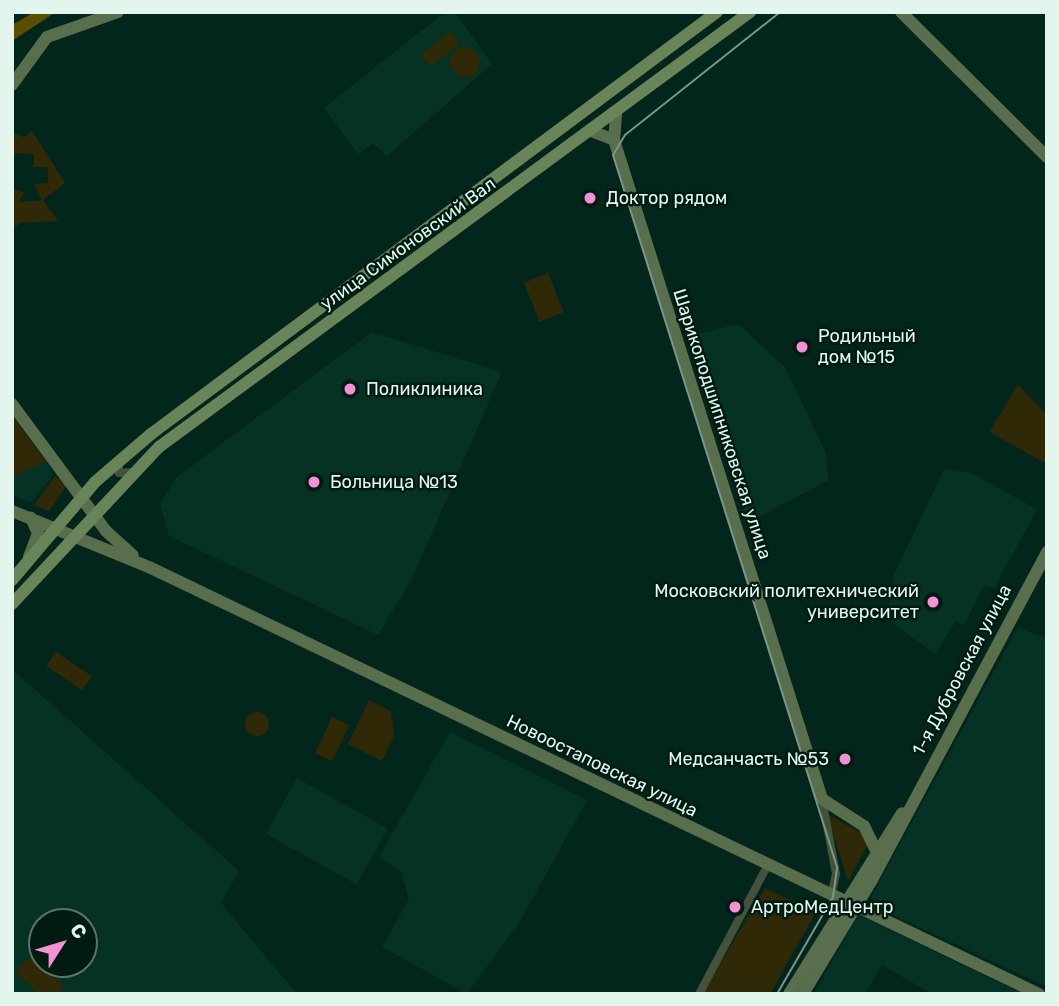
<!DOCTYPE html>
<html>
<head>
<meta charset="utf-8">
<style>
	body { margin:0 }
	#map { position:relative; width:1059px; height:1006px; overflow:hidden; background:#02261b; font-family:Rubik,sans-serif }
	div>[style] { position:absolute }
	.built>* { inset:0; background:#053225; transform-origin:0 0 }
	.green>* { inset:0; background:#2f2907; transform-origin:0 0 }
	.round { border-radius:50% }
	.forest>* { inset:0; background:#584d03 }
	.street>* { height:8px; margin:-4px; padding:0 4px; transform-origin:4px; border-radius:4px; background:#44523c }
	.secondary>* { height:12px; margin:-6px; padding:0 6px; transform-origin:6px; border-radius:6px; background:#596e4c }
	.primary>* { height:12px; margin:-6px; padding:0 6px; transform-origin:6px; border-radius:6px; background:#688458 }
	.tram>* { height:2px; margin:-1px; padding:0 1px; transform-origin:1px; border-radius:1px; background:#7a958b }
	.dots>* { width:19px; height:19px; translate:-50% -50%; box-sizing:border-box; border:4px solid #021b12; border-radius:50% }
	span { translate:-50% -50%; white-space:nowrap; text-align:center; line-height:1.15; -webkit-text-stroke:5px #021b12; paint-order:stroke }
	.poi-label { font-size:18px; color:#e3f6ee }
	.left { translate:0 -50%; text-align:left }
	.right { translate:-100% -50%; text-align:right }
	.street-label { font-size:18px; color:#e3f6ee }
	.frame { position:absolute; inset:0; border:14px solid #e3f6ee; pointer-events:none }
	.north { position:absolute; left:28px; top:908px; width:70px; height:70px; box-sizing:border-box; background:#021b12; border:2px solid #5c736a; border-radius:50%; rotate:53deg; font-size:19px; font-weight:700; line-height:28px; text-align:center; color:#e3f6ee }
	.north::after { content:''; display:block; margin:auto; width:24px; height:32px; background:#f391d5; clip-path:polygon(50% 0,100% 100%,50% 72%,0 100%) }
</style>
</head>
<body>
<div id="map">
	<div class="built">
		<i style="clip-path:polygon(445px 12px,455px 12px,492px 64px,387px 156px,373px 143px,358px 154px,324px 108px)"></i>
		<i style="clip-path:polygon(738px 324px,785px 367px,825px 451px,829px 480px,748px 523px,689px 336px)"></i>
		<i style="clip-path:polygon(372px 332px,502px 372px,412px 579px,378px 635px,169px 536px,160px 504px,177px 477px)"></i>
		<i style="clip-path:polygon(46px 461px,53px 476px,31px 502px,12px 495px,12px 477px)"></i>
		<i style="clip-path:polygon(944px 469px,971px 473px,1037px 509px,994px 589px,985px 585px,964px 625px,956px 621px,935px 654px,887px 619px,894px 575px)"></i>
		<i style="clip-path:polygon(1018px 627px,1047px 639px,1047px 987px,878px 908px,871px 897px)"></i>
		<i style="clip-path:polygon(evenodd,12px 669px,239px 871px,221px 903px,297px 994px,12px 994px,12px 669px,42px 922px,84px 922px,84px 964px,42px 964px,42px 922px)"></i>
		<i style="clip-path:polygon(450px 732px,587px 800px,519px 923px,467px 994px,382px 947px,409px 899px,401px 872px,379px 857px)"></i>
		<i style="left:297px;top:778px;width:104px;height:64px;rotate:29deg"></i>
		<i style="clip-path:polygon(858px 915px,1023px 994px,932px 994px,882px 965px,865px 994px,814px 994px)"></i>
	</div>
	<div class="green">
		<i style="left:450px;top:31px;width:16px;height:37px;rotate:52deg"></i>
		<i class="round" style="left:450px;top:47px;width:30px;height:30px"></i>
		<i style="clip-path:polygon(32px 131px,65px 183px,43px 200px,58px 221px,20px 223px,12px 230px,12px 189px,24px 192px,19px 202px,42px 200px,34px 184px,48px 183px,48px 167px,34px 167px,34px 154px,12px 153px,12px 133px,24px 137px)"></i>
		<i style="left:548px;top:273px;width:42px;height:26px;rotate:68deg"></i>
		<i style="clip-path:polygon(1018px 385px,1047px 415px,1047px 464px,989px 432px)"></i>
		<i style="clip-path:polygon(12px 415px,46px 461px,12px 477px)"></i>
		<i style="clip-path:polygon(55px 476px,67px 485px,49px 511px,34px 505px)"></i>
		<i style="left:56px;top:652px;width:43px;height:17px;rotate:34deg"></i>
		<i style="clip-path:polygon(369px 700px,391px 711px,394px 736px,382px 761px,348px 744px)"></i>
		<i class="round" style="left:245px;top:712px;width:24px;height:24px"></i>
		<i style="left:332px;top:717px;width:19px;height:40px;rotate:25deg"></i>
		<i style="clip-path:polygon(827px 814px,863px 834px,867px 846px,848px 881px)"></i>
		<i style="clip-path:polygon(765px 888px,816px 912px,770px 994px,702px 994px)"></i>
		<i style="clip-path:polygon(31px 955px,64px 986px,57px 994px,39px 994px,15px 972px)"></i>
	</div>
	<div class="forest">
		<i style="clip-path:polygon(34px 12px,56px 12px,12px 41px,12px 25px)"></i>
	</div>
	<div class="street">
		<i style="left:119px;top:461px;width:12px;rotate:90deg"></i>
		<i style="left:119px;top:473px;width:13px;rotate:-4deg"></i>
		<i style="left:822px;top:799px;width:76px;rotate:79.4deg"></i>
		<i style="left:836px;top:874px;width:23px;rotate:103deg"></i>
		<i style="left:699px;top:994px;width:146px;rotate:-61.9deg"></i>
	</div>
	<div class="secondary">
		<i style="left:901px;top:12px;width:206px;rotate:44.8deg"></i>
		<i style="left:12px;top:85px;width:59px;rotate:-53.9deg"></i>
		<i style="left:47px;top:37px;width:75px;rotate:-19.4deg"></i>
		<i style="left:616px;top:114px;width:26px;rotate:94deg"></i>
		<i style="left:614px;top:140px;width:691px;rotate:72.48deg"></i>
		<i style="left:822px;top:799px;width:50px;rotate:32.7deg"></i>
		<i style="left:864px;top:826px;width:25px;rotate:64deg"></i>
		<i style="left:591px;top:131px;width:25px;rotate:21deg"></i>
		<i style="left:12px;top:404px;width:158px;rotate:53.5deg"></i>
		<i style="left:106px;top:531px;width:36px;rotate:42deg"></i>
		<i style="left:12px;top:511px;width:150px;rotate:22.3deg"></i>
		<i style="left:151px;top:568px;width:985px;rotate:25.63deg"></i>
		<i style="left:29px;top:557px;width:26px;rotate:-69deg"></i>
		<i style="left:38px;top:533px;width:17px;rotate:-115deg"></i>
		<i style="left:789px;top:994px;width:213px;rotate:-58deg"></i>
		<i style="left:803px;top:994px;width:133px;rotate:-58.8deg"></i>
		<i style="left:872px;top:880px;width:372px;rotate:-61.9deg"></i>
	</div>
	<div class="primary">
		<i style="left:12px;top:580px;width:128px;rotate:-49.7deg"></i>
		<i style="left:95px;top:482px;width:74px;rotate:-40.6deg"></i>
		<i style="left:151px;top:434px;width:706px;rotate:-36.71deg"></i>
		<i style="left:12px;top:604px;width:215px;rotate:-46.9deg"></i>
		<i style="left:159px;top:447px;width:734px;rotate:-36.35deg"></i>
	</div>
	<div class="tram">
		<i style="left:777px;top:994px;width:112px;rotate:-60deg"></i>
		<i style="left:833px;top:897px;width:30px;rotate:-82deg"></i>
		<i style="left:837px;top:867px;width:746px;rotate:-107.46deg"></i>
		<i style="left:613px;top:155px;width:23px;rotate:-59deg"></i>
		<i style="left:625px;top:135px;width:198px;rotate:-38.4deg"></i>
	</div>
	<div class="dots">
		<i style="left:590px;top:198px;background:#f391d5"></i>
		<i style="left:802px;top:347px;background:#f391d5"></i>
		<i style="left:350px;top:389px;background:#f391d5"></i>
		<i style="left:314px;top:482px;background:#f391d5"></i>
		<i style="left:933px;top:602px;background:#f391d5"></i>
		<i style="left:845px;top:759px;background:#f391d5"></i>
		<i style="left:735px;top:907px;background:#f391d5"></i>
	</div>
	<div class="poi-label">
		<span class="left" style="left:606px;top:198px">Доктор рядом</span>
		<span class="left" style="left:818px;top:347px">Родильный<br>дом №15</span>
		<span class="left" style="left:366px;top:389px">Поликлиника</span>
		<span class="left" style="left:330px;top:482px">Больница №13</span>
		<span class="right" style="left:919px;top:602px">Московский политехнический<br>университет</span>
		<span class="right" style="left:829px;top:759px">Медсанчасть №53</span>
		<span class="left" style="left:751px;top:907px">АртроМедЦентр</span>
	</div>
	<div class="street-label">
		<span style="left:408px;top:244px;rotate:-36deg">улица Симоновский Вал</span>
		<span style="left:722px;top:424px;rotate:72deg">Шарикоподшипниковская улица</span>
		<span style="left:962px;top:670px;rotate:-62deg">1-я Дубровская улица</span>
		<span style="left:602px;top:766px;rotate:26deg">Новоостаповская улица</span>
	</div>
	<div class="frame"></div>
	<div class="north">С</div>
</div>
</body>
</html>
